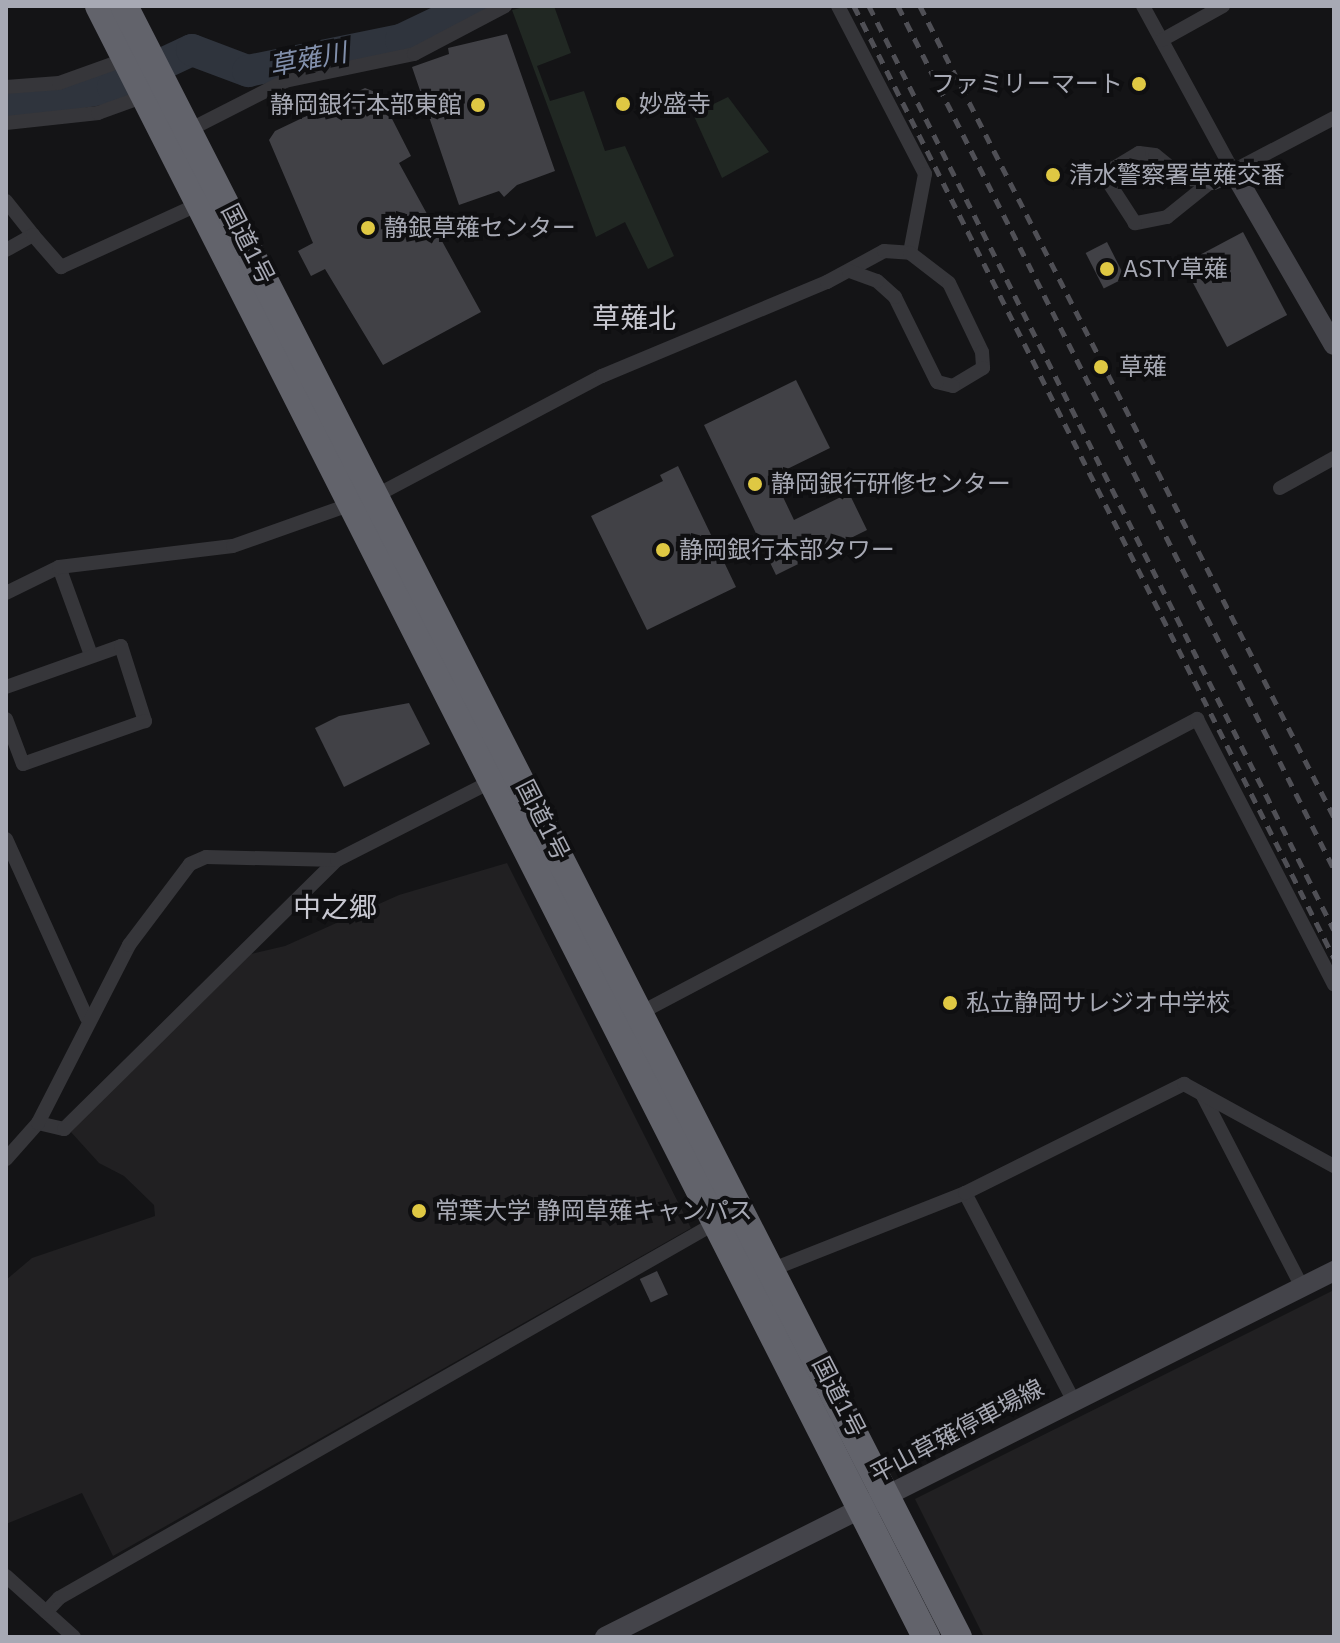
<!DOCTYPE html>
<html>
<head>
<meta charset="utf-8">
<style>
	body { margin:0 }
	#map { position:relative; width:1340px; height:1643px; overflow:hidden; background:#141416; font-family:"IBM Plex Sans","Noto Sans JP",sans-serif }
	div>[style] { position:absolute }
	.built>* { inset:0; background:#212022 }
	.green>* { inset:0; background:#212823 }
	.river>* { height:32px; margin:-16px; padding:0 16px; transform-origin:16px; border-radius:16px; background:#2f343d }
	.building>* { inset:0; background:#414146; transform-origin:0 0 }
	.street>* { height:14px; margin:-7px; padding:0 7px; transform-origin:7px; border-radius:7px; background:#36363a }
	.secondary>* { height:20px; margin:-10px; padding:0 10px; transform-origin:10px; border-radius:10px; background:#44444a }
	.highway>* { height:28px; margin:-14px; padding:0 14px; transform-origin:14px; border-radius:14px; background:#62636b }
	.rail>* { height:5px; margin-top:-2.5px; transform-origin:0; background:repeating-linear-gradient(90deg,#4f4f55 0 10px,transparent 0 18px) }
	.dots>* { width:22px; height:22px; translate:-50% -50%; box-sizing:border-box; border:4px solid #0f0f11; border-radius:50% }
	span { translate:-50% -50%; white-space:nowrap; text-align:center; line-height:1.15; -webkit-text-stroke:8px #0f0f11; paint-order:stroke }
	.poi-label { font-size:24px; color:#a7a9b4 }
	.right { translate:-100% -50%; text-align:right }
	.left { translate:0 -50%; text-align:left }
	.street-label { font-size:24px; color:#a7a9b4 }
	.water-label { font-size:26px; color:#8290ac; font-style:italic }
	.quarter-label { font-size:28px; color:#c8c8d1 }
	.frame { position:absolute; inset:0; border:8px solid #a7a9b4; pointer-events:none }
</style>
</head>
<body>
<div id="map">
	<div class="built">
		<i style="clip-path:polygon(507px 863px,691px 1228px,113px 1556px,82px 1493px,6px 1524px,6px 1280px,32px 1258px,155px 1216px,154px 1205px,124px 1176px,99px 1163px,70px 1131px,251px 954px,285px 946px,399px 895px)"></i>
		<i style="clip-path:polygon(1334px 1290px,1334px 1637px,984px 1637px,915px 1499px)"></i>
	</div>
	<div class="green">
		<i style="clip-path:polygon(528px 6px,554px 6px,571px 53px,537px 66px,550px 101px,584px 91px,605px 151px,625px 146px,674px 256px,648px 269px,625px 222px,596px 237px,512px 10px)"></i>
		<i style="clip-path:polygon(728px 97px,769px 152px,722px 178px,693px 114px)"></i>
	</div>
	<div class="river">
		<i style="left:6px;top:105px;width:109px;rotate:-9.5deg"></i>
		<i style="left:113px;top:87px;width:87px;rotate:-25.1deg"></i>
		<i style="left:192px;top:50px;width:60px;rotate:20.6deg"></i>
		<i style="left:248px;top:71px;width:156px;rotate:-11.5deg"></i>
		<i style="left:401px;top:40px;width:79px;rotate:-25.6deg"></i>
	</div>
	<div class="building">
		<i style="clip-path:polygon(507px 34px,555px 171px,517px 185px,504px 197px,499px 191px,459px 205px,412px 67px,449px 54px,448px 48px)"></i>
		<i style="clip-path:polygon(365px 88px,375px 92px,381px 112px,387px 109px,411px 156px,399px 163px,481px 312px,383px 365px,325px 269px,311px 276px,298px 251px,313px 243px,269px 140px,275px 131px)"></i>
		<i style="left:1243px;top:232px;width:94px;height:68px;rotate:62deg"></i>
		<i style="left:1107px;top:242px;width:40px;height:24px;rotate:63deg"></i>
		<i style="clip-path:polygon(796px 380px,830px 448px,773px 476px,794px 520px,849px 493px,867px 530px,776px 575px,704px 425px)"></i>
		<i style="clip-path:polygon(678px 466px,736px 587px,647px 630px,591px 516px,663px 481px,660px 475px)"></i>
		<i style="clip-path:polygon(409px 703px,430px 744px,344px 787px,315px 728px,339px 716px)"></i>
		<i style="left:657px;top:1271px;width:26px;height:19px;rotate:65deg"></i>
	</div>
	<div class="street">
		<i style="left:838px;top:6px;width:189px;rotate:62.6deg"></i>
		<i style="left:925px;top:174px;width:80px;rotate:100.8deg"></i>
		<i style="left:1143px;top:6px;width:188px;rotate:61.4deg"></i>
		<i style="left:1233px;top:171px;width:114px;rotate:-27.7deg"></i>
		<i style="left:1162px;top:40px;width:70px;rotate:-29.1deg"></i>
		<i style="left:6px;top:87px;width:53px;rotate:-4.3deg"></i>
		<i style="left:59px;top:83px;width:71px;rotate:-19.7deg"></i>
		<i style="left:6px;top:123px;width:93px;rotate:-6.2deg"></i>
		<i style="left:98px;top:113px;width:50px;rotate:-19.9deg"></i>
		<i style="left:189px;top:130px;width:108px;rotate:-27deg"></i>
		<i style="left:285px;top:81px;width:132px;rotate:-11.8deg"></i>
		<i style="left:414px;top:54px;width:103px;rotate:-27.8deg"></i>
		<i style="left:1139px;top:153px;width:16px;rotate:7deg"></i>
		<i style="left:1155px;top:155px;width:38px;rotate:39deg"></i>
		<i style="left:1185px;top:179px;width:28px;rotate:2deg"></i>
		<i style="left:1213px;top:180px;width:59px;rotate:141.2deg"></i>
		<i style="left:1167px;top:217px;width:33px;rotate:169deg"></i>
		<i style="left:1135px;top:223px;width:48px;rotate:-123deg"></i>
		<i style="left:1109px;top:183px;width:16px;rotate:-72deg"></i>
		<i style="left:1114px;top:168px;width:29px;rotate:-31deg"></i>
		<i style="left:6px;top:201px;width:43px;rotate:51.5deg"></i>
		<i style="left:6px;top:250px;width:31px;rotate:-29deg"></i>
		<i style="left:33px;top:235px;width:43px;rotate:48.8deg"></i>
		<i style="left:61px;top:267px;width:152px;rotate:-24.5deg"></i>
		<i style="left:1280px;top:488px;width:62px;rotate:-29.1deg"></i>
		<i style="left:59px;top:567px;width:94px;rotate:70deg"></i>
		<i style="left:6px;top:593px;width:59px;rotate:-26.1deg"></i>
		<i style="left:59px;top:567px;width:175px;rotate:-6.9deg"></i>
		<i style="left:233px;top:546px;width:153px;rotate:-19.5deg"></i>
		<i style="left:377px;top:495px;width:255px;rotate:-27.9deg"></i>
		<i style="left:602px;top:376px;width:244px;rotate:-22.7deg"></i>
		<i style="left:827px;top:282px;width:65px;rotate:-28.5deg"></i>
		<i style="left:884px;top:251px;width:26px;rotate:4deg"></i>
		<i style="left:910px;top:253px;width:49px;rotate:37.6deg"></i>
		<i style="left:949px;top:283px;width:76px;rotate:64.4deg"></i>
		<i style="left:982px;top:352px;width:16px;rotate:86deg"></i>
		<i style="left:983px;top:368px;width:35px;rotate:149deg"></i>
		<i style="left:953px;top:386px;width:16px;rotate:-166deg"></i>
		<i style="left:937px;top:382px;width:95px;rotate:-116.3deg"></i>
		<i style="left:895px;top:297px;width:24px;rotate:-138deg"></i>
		<i style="left:877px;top:281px;width:30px;rotate:-160deg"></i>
		<i style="left:6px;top:687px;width:122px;rotate:-19.6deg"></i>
		<i style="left:121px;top:646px;width:79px;rotate:72.3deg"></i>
		<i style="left:145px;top:721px;width:129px;rotate:160.6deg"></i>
		<i style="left:23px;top:764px;width:48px;rotate:-110.7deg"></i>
		<i style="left:6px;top:839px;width:196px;rotate:65.7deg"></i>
		<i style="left:642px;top:1012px;width:628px;rotate:-27.83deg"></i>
		<i style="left:1197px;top:719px;width:299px;rotate:62.7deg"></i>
		<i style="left:1202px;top:1094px;width:217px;rotate:62.6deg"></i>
		<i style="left:38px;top:1123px;width:27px;rotate:13deg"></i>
		<i style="left:64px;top:1129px;width:383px;rotate:-44.6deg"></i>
		<i style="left:6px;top:1159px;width:48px;rotate:-48.4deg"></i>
		<i style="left:38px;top:1123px;width:200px;rotate:-62.9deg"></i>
		<i style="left:129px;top:945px;width:101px;rotate:-53deg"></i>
		<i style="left:190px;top:864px;width:17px;rotate:-24deg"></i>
		<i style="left:206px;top:857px;width:131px;rotate:1.3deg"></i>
		<i style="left:337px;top:860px;width:172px;rotate:-27deg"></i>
		<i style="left:965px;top:1193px;width:231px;rotate:62.4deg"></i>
		<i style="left:773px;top:1269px;width:206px;rotate:-21.6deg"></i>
		<i style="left:965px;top:1193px;width:245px;rotate:-26.5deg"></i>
		<i style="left:1184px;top:1084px;width:171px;rotate:28.7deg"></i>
		<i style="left:6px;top:1576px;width:91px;rotate:41.9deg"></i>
		<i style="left:46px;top:1612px;width:19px;rotate:-47deg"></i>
		<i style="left:59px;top:1598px;width:760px;rotate:-29.74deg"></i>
	</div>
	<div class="secondary">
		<i style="left:1213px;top:180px;width:22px;rotate:-24deg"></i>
		<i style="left:1233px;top:171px;width:201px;rotate:59.9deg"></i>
		<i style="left:605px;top:1637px;width:816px;rotate:-26.66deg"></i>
	</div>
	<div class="highway">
		<i style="left:99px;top:6px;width:1829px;rotate:63.11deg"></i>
		<i style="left:124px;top:6px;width:1832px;rotate:62.92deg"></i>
	</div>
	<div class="rail">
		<i style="left:854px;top:6px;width:1066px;rotate:63.24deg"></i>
		<i style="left:869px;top:6px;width:1034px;rotate:63.29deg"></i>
		<i style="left:898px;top:6px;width:967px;rotate:63.2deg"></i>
		<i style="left:920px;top:6px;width:911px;rotate:62.96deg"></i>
	</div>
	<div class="dots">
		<i style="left:1139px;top:84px;background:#dfc843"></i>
		<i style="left:623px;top:104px;background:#dfc843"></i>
		<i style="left:478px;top:105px;background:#dfc843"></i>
		<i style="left:1053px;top:175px;background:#dfc843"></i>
		<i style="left:368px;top:228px;background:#dfc843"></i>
		<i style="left:1107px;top:269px;background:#dfc843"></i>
		<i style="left:1101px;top:367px;background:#dfc843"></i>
		<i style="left:755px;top:484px;background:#dfc843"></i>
		<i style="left:663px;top:550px;background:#dfc843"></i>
		<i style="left:950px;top:1003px;background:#dfc843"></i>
		<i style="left:419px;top:1211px;background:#dfc843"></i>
	</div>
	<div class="poi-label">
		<span class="right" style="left:1123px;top:84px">ファミリーマート</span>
		<span class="left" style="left:639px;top:104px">妙盛寺</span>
		<span class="right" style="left:462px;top:105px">静岡銀行本部東館</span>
		<span class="left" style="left:1069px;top:175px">清水警察署草薙交番</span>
		<span class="left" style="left:384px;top:228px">静銀草薙センター</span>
		<span class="left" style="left:1123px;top:269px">ASTY草薙</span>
		<span class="left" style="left:1119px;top:367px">草薙</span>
		<span class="left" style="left:771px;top:484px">静岡銀行研修センター</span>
		<span class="left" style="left:679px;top:550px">静岡銀行本部タワー</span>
		<span class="left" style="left:966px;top:1003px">私立静岡サレジオ中学校</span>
		<span class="left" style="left:435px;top:1211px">常葉大学 静岡草薙キャンパス</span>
	</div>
	<div class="street-label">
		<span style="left:248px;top:244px;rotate:63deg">国道1号</span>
		<span style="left:543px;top:820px;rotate:63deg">国道1号</span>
		<span style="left:839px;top:1397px;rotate:63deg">国道1号</span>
		<span style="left:957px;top:1431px;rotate:-28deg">平山草薙停車場線</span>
	</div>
	<div class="water-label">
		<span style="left:308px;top:59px;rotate:-11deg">草薙川</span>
	</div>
	<div class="quarter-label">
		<span style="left:634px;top:318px">草薙北</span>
		<span style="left:335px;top:907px">中之郷</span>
	</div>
	<div class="frame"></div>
</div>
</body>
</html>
